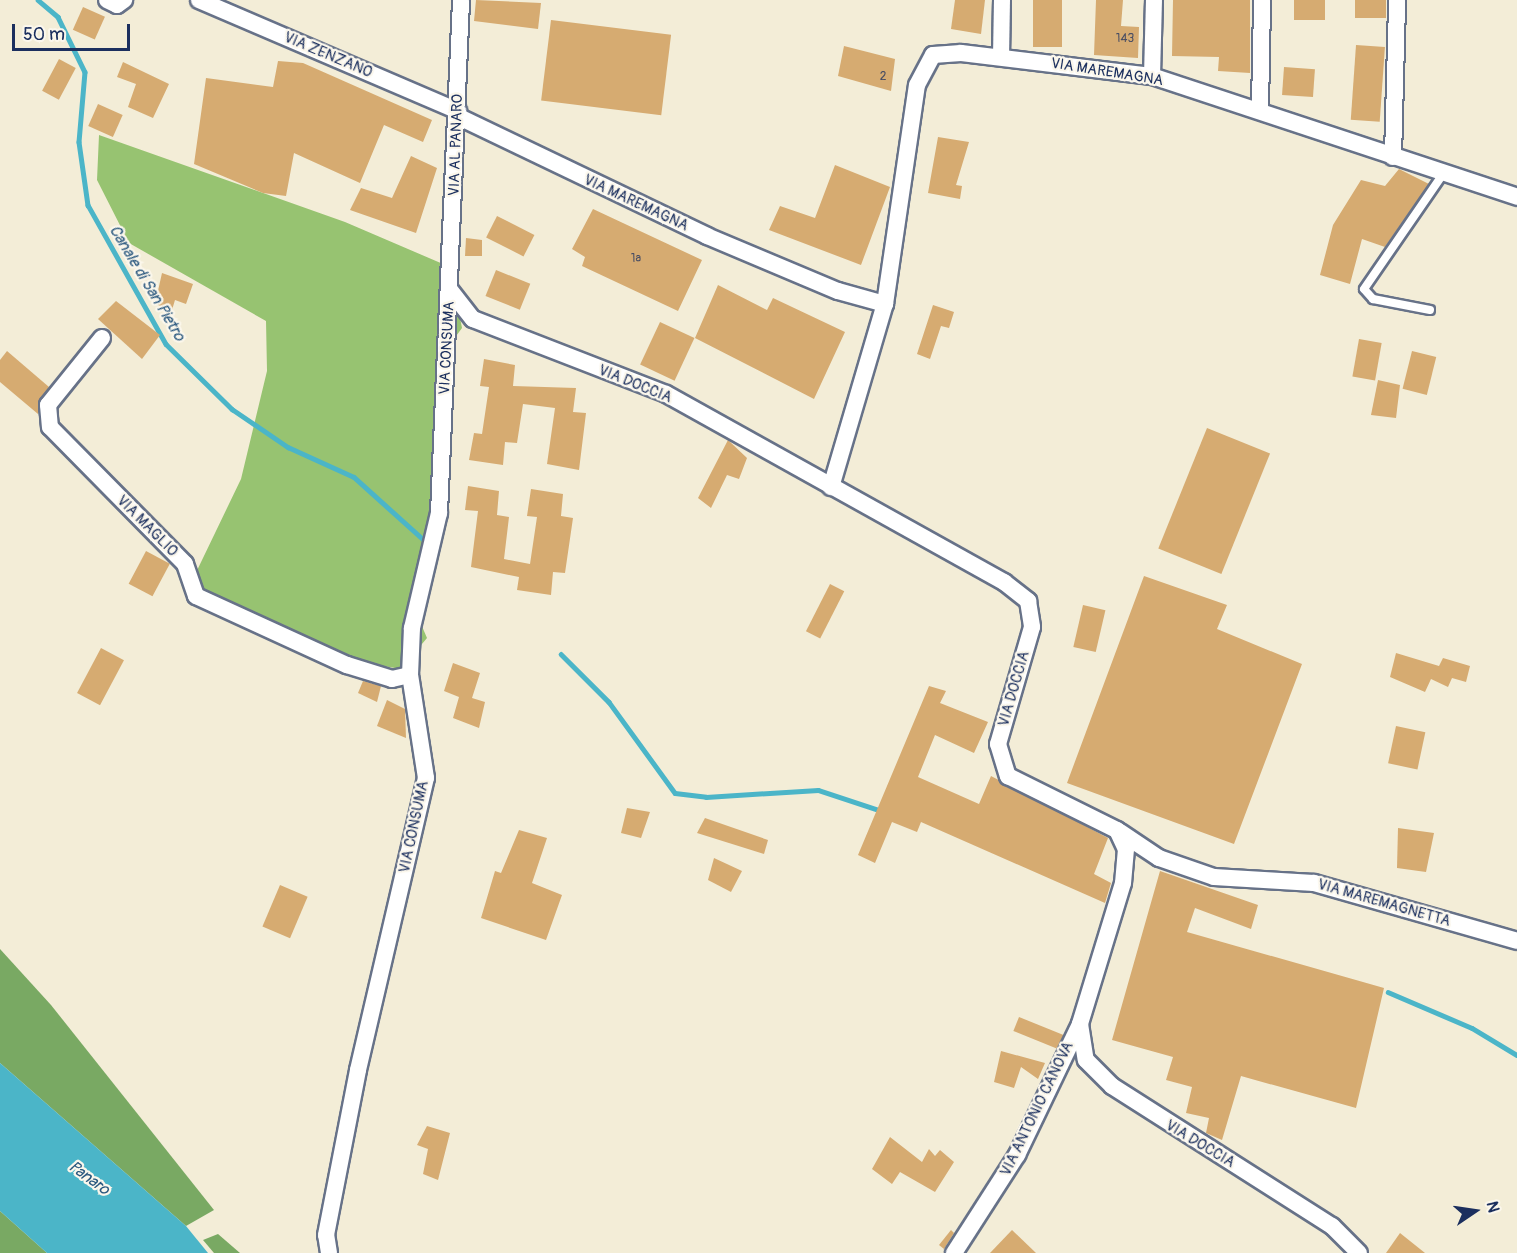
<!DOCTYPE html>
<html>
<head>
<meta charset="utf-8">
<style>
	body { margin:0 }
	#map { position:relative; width:1517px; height:1253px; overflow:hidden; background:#f3edd7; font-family:Pangolin,sans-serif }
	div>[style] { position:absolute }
	.green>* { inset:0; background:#97c371 }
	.forest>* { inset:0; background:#79a963 }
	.water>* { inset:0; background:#4bb5c8 }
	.stream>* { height:4.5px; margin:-2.25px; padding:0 2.25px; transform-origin:2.25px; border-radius:2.25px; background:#4bb5c8 }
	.building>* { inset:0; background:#d6ab71; transform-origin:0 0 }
	.roads { filter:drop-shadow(2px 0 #677288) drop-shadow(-2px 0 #677288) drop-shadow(0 2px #677288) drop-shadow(0 -2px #677288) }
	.lane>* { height:8px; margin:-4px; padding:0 4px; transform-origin:4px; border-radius:4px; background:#fff }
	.street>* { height:16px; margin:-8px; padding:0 8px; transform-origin:8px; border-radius:8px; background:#fff }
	span { translate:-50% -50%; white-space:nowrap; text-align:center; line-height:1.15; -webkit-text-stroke:4.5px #fbf7ec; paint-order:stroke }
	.number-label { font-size:12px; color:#4a4e63 }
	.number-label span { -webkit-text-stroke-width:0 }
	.street-label { font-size:15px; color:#1b2f5e }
	.water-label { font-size:16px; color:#29577e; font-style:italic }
	.north { position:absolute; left:1445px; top:1181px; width:60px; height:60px; -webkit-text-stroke:4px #fbf7ec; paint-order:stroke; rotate:77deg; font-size:16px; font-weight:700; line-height:24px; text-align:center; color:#1b2f5e }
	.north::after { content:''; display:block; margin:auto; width:21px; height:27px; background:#1b2f5e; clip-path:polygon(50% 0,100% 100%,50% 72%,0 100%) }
	.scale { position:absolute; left:12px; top:24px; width:118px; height:27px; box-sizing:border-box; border:3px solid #1b2f5e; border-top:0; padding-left:8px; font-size:18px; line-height:21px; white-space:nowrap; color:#1b2f5e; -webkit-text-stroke:4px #fbf7ec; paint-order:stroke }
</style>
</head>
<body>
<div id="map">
	<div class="green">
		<i style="clip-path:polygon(99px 135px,345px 222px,450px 267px,462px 328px,448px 347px,440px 480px,412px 603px,427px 638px,401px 669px,299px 652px,190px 585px,241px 479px,267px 371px,266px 321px,129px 243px,97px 180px)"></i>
	</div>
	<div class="forest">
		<i style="clip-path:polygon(0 949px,51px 1005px,214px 1210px,186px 1226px,0 1063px)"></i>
		<i style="clip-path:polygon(0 1211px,47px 1253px,0 1253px)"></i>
		<i style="clip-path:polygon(218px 1234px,240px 1253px,214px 1253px,203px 1240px)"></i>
	</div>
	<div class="water">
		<i style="clip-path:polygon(0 1063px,186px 1226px,208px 1253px,47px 1253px,0 1211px)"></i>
	</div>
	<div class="stream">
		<i style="left:38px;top:0;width:26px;rotate:40deg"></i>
		<i style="left:58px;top:17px;width:61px;rotate:63.9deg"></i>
		<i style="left:85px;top:72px;width:70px;rotate:94.9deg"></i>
		<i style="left:79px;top:142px;width:64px;rotate:81.9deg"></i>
		<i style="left:88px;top:205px;width:159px;rotate:60.7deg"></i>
		<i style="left:166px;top:344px;width:93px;rotate:44.6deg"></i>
		<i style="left:232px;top:409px;width:68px;rotate:34.2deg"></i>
		<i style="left:288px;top:447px;width:72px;rotate:24.4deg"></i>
		<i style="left:354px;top:477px;width:96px;rotate:42deg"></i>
		<i style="left:561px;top:654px;width:68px;rotate:45deg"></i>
		<i style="left:609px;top:702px;width:112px;rotate:54deg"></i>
		<i style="left:675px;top:793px;width:31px;rotate:7deg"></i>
		<i style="left:706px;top:797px;width:112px;rotate:-3.6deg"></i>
		<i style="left:818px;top:790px;width:64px;rotate:18.2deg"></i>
		<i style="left:1388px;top:992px;width:91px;rotate:23.2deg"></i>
		<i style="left:1472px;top:1028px;width:52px;rotate:31deg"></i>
	</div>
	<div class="building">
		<i style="clip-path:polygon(476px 0,541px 3px,538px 29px,474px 21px)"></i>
		<i style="clip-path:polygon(955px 0,985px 0,981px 34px,951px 29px)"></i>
		<i style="left:1033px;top:0;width:29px;height:47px"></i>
		<i style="clip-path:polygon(1096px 0,1123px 0,1121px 26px,1139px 27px,1138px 58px,1094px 55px)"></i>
		<i style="clip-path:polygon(1173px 0,1250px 0,1250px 73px,1218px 71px,1219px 57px,1172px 56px)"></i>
		<i style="left:1294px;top:0;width:31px;height:20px"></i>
		<i style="left:1355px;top:0;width:31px;height:18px"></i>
		<i style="left:83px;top:7px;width:24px;height:25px;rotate:24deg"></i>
		<i style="left:551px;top:20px;width:121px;height:81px;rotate:7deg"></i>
		<i style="left:1356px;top:45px;width:29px;height:75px;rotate:4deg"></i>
		<i style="clip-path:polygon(844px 46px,895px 59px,891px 91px,838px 76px)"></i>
		<i style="left:59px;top:59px;width:19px;height:36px;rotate:28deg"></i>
		<i style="clip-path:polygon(278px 61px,303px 63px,432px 120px,423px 142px,384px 125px,360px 183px,294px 153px,286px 196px,263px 193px,194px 164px,206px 78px,273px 87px)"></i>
		<i style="clip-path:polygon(123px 62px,169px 84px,153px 118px,128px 107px,136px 84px,117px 77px)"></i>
		<i style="left:1284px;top:67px;width:31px;height:28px;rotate:4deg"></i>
		<i style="left:98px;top:104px;width:27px;height:24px;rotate:24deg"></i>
		<i style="clip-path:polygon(938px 137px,969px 142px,956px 185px,962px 186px,960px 199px,928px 193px)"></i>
		<i style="clip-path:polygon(411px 156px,437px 168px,416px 233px,350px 210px,361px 188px,392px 198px)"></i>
		<i style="clip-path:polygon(835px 165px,890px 187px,861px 265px,769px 230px,780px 206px,815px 218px)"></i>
		<i style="clip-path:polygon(1399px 169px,1429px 184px,1385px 247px,1362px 239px,1350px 284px,1320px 275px,1333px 225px,1361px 180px,1385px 186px)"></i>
		<i style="clip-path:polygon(593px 209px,702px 260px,678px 311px,582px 266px,585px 257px,572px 249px)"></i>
		<i style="left:497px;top:216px;width:42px;height:24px;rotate:27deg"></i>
		<i style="clip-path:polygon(466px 238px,482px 240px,482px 256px,465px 256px)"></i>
		<i style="left:496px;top:270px;width:37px;height:28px;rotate:22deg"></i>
		<i style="clip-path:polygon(162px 273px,193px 284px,186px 304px,175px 300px,172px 310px,155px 304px)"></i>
		<i style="clip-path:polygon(718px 285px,767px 310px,773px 298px,845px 332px,814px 399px,695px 338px)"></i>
		<i style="clip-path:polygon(116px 301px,160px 335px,142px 359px,98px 319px)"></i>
		<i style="clip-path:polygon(933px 305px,954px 312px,949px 328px,941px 326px,930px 359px,917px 354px)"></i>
		<i style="left:660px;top:322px;width:38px;height:47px;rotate:25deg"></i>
		<i style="left:1359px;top:339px;width:23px;height:38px;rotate:10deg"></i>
		<i style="clip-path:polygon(7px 351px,49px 387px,38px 414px,0 382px,0 360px)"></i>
		<i style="left:1412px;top:351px;width:25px;height:39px;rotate:14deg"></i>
		<i style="clip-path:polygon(484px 359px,515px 365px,513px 386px,576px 388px,573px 412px,586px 413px,579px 470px,547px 464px,555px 408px,523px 404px,517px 443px,505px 442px,503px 465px,469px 460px,474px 433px,482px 434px,489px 387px,480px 386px)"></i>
		<i style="clip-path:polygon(1378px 380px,1400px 385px,1396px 418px,1371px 415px)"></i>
		<i style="left:1207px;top:428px;width:68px;height:130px;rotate:22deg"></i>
		<i style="clip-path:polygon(728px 440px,747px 458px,739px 479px,727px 475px,711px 508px,698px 498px)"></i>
		<i style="clip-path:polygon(468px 486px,499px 491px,497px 515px,509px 517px,504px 559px,530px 564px,537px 517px,527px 516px,531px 489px,563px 494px,561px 516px,573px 518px,565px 573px,553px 572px,551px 595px,517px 590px,519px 577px,471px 567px,478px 511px,465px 510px)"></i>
		<i style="left:146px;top:551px;width:27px;height:37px;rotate:28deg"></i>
		<i style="clip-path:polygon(1144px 576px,1227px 605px,1217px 629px,1302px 664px,1234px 844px,1067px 783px)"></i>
		<i style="left:830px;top:584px;width:16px;height:53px;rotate:27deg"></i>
		<i style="left:1083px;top:605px;width:23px;height:43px;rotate:13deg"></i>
		<i style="left:101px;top:648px;width:26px;height:51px;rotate:28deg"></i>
		<i style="clip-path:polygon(1396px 653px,1439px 666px,1443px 658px,1470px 666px,1466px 682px,1452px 678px,1448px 687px,1431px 679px,1425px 692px,1390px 677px)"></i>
		<i style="clip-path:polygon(453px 663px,480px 673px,472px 698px,485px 702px,479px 728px,453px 718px,459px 697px,444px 691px)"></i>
		<i style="clip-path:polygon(363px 681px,381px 686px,377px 702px,358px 693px)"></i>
		<i style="clip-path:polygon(929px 686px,946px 691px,940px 703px,988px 722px,974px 753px,935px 735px,918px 777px,979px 804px,991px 776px,1108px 838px,1094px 874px,1111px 883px,1105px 903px,921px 822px,917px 832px,892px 822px,875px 863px,858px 855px)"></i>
		<i style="clip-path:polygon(387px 700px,405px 709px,406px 738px,377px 726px)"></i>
		<i style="left:1396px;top:726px;width:30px;height:38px;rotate:12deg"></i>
		<i style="clip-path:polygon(627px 808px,650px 812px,641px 838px,621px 833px)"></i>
		<i style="clip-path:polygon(705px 818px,768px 840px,764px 854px,697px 833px)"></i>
		<i style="clip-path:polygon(1398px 828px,1434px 833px,1426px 872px,1397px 868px)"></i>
		<i style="clip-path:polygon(519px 830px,547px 838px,532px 883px,562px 895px,546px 940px,481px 918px,495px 871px,501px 873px)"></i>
		<i style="clip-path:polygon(714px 858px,742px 871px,731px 892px,708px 880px)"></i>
		<i style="clip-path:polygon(1160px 871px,1258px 905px,1251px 929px,1195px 908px,1187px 932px,1384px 988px,1356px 1108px,1241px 1076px,1222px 1140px,1206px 1133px,1209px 1118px,1186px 1113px,1192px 1087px,1166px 1080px,1173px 1057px,1112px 1040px)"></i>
		<i style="left:280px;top:885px;width:30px;height:45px;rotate:23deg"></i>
		<i style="left:1019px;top:1017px;width:48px;height:15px;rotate:22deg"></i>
		<i style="clip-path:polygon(1001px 1051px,1045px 1063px,1038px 1079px,1021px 1067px,1014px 1088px,994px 1082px)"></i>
		<i style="clip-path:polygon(427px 1126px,450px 1133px,438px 1180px,423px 1174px,428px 1149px,417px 1145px)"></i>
		<i style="clip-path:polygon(890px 1137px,922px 1162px,929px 1149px,935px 1156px,940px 1150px,954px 1162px,935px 1192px,900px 1172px,892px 1184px,872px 1169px)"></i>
		<i style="clip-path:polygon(951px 1230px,954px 1233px,944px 1249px,939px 1245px)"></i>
		<i style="clip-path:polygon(1012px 1230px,1036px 1253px,990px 1253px)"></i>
		<i style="clip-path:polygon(1400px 1233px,1425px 1253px,1386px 1253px)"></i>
	</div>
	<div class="roads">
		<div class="lane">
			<i style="left:1430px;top:310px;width:58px;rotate:-169.1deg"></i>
			<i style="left:1373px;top:299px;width:13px;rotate:-132deg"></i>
			<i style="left:1364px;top:289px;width:140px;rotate:-55.5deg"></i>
		</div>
		<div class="street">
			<i style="left:107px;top:0;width:11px;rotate:27deg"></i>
			<i style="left:117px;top:5px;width:9px;rotate:-36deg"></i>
			<i style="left:199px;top:0;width:282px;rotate:23.2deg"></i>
			<i style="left:1001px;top:57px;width:57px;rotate:-89deg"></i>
			<i style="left:1152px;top:76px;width:76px;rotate:-88.5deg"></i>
			<i style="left:1260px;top:108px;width:108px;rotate:-88.9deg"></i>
			<i style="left:459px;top:117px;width:275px;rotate:25.6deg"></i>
			<i style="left:707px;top:236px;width:142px;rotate:22.8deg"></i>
			<i style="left:838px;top:291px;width:49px;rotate:15.5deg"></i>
			<i style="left:1393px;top:157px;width:157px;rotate:-88.5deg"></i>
			<i style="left:450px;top:290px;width:37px;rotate:52deg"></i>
			<i style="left:473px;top:319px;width:207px;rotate:21.2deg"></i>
			<i style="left:666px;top:394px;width:387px;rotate:29.1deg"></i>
			<i style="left:1004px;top:582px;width:31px;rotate:38deg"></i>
			<i style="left:1028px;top:601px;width:26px;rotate:81deg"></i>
			<i style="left:1032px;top:627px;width:122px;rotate:106.2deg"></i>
			<i style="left:998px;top:744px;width:34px;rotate:73deg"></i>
			<i style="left:1008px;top:776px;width:122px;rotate:26.4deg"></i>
			<i style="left:1117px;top:830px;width:21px;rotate:65deg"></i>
			<i style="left:1126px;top:849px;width:34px;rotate:95deg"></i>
			<i style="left:1123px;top:883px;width:147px;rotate:107deg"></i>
			<i style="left:1080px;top:1024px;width:36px;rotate:81deg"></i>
			<i style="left:1086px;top:1060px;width:37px;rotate:45deg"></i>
			<i style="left:1112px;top:1086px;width:261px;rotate:32.5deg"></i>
			<i style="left:1332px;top:1226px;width:38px;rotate:45deg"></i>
			<i style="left:102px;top:338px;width:86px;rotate:128.9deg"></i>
			<i style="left:48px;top:405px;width:22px;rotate:85deg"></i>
			<i style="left:50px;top:427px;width:192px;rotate:45.4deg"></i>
			<i style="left:185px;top:564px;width:34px;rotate:71deg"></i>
			<i style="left:196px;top:596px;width:166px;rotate:24.6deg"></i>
			<i style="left:347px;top:665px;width:47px;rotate:17.3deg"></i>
			<i style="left:392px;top:679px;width:18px;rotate:-13deg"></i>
			<i style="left:831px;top:487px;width:191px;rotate:-73.6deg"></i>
			<i style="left:885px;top:304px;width:221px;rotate:-81.7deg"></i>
			<i style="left:917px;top:85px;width:34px;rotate:-62deg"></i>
			<i style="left:933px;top:55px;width:28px;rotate:-4deg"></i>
			<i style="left:961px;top:53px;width:192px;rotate:6.9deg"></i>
			<i style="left:1152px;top:76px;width:385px;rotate:18.3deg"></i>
			<i style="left:1120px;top:832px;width:47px;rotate:33.7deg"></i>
			<i style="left:1159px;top:858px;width:58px;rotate:19.1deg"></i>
			<i style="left:1214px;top:877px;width:100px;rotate:3.4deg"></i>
			<i style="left:1314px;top:883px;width:211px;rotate:15.9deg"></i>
			<i style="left:329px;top:1253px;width:18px;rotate:-99deg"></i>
			<i style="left:326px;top:1235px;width:168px;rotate:-79deg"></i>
			<i style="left:358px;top:1070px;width:300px;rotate:-76.9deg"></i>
			<i style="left:426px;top:778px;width:104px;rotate:-98.8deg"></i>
			<i style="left:410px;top:675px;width:47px;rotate:-87.6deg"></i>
			<i style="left:412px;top:628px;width:118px;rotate:-76.8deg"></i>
			<i style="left:439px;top:513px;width:513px;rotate:-87.54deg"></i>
			<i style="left:954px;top:1253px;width:117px;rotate:-57.3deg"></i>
			<i style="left:1017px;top:1155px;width:145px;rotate:-64.3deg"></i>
		</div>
	</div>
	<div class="number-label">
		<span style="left:1125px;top:39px">143</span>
		<span style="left:883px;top:77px">2</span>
		<span style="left:636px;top:259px">1a</span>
	</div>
	<div class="street-label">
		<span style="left:328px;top:55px;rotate:23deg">VIA ZENZANO</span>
		<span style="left:1107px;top:72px;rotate:9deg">VIA MAREMAGNA</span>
		<span style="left:456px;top:145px;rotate:-88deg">VIA AL PANARO</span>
		<span style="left:636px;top:203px;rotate:25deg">VIA MAREMAGNA</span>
		<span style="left:447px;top:348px;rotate:-87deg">VIA CONSUMA</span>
		<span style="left:635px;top:384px;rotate:22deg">VIA DOCCIA</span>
		<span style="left:147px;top:526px;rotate:45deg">VIA MAGLIO</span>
		<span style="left:1014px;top:689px;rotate:-74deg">VIA DOCCIA</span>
		<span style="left:414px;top:827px;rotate:-78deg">VIA CONSUMA</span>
		<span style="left:1384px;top:903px;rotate:16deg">VIA MAREMAGNETTA</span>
		<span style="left:1037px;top:1109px;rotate:-64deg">VIA ANTONIO CANOVA</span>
		<span style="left:1200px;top:1144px;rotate:31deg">VIA DOCCIA</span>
	</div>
	<div class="water-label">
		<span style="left:147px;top:283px;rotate:59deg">Canale di San Pietro</span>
		<span style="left:89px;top:1178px;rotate:36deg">Panaro</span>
	</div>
	<div class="north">N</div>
	<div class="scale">50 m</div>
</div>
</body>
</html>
